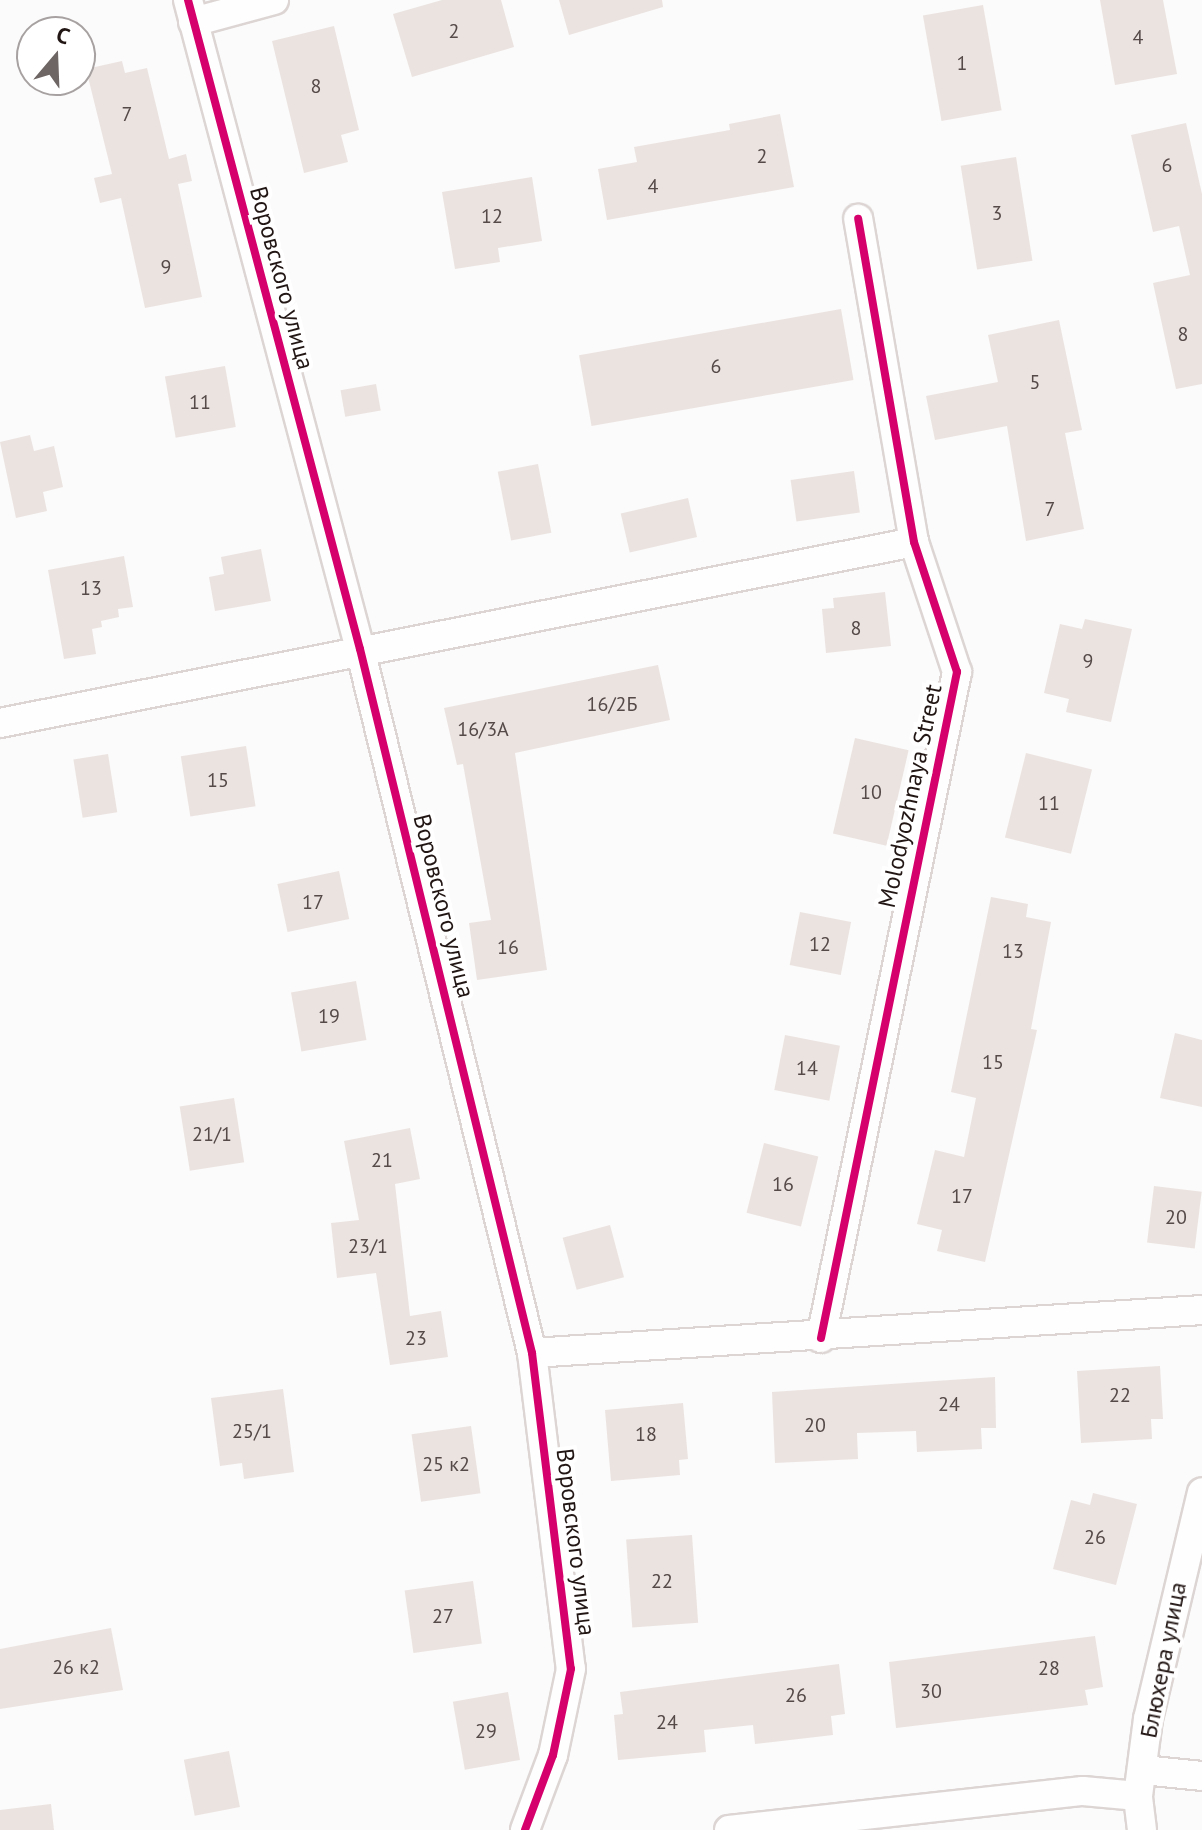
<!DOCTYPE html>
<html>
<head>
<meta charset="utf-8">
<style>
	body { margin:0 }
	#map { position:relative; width:1202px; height:1830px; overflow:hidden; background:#fbfbfb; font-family:"PT Sans",sans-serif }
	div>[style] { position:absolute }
	.building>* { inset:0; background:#ebe3e0; transform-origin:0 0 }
	.roads { filter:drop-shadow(2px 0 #dcd5d4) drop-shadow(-2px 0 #dcd5d4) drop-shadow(0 2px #dcd5d4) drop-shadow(0 -2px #dcd5d4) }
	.minor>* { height:28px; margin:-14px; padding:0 14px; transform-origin:14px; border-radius:14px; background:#fefefe }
	.cycleway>* { height:8px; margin:-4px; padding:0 4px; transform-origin:4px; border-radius:4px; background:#d6006c }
	span { translate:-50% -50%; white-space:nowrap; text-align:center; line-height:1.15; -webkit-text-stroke:8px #fff; paint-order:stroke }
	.number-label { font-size:20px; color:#554a48 }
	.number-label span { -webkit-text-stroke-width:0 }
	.street-label { font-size:24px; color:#221614 }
	.north { position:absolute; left:16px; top:16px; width:80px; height:80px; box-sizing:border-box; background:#fff; border:2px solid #a7a2a1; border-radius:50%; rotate:19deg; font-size:22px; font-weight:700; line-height:32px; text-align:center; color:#221614 }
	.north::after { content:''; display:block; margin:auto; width:28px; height:36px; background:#6e6665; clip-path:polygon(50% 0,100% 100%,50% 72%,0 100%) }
</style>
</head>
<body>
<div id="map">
	<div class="building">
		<i style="clip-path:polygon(442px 0,501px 0,514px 47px,412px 77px,393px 14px)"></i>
		<i style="clip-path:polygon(559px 0,662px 0,663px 7px,569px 35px)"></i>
		<i style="clip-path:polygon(1100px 0,1163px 0,1177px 74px,1115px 85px)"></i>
		<i style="left:983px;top:5px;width:107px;height:61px;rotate:80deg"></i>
		<i style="clip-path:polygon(334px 26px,359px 130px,341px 135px,348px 162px,304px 173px,272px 41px)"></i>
		<i style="clip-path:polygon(122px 61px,125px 73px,147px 68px,169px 159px,186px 154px,192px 181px,178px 184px,202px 297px,145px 308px,121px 198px,100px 203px,94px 178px,112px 174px,86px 69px)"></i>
		<i style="clip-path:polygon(780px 114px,794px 187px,607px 220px,598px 169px,637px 162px,634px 147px,730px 130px,729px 124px)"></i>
		<i style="clip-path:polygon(1186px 123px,1202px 194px,1202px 384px,1176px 389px,1153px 283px,1190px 275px,1179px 226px,1153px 232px,1131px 135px)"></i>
		<i style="left:1016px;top:157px;width:105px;height:56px;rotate:81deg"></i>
		<i style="clip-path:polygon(532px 177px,542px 241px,498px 248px,500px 262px,455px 269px,442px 192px)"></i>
		<i style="left:841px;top:309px;width:72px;height:266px;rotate:80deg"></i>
		<i style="clip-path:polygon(1059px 320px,1082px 430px,1065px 433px,1084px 529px,1026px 541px,1007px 426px,935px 440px,926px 396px,998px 382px,988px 335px)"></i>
		<i style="left:225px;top:366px;width:62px;height:61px;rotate:80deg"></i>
		<i style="left:376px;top:384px;width:27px;height:36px;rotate:80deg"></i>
		<i style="clip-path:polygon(30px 435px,34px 451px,54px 446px,63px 487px,43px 492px,47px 511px,16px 518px,0 442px)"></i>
		<i style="left:538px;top:464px;width:70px;height:41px;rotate:79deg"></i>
		<i style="left:854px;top:471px;width:42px;height:64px;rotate:82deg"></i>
		<i style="left:688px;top:498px;width:40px;height:69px;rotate:77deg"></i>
		<i style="clip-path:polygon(261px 549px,271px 601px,215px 611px,209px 577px,224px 574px,221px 557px)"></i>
		<i style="clip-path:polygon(124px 556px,133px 607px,118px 609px,119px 617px,101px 621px,102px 627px,92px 629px,96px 654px,64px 659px,48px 570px)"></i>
		<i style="clip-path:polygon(885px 592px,891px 646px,826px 653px,822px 609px,834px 608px,833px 598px)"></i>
		<i style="clip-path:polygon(1085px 619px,1132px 629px,1111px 722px,1066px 712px,1069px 699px,1044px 693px,1060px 624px,1082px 629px)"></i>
		<i style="clip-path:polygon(658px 665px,670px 720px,515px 753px,547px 970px,477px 980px,469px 923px,491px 920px,463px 764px,457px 765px,444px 708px)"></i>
		<i style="left:855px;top:738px;width:55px;height:98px;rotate:13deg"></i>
		<i style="left:246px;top:746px;width:61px;height:66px;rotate:81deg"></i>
		<i style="left:1026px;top:753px;width:68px;height:87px;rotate:14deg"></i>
		<i style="left:108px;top:754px;width:59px;height:35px;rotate:81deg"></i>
		<i style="left:339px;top:871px;width:49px;height:63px;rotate:78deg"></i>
		<i style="clip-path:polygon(991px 897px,1028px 904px,1026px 917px,1051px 922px,1031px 1029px,1037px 1030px,985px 1262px,937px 1251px,942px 1230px,917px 1224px,935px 1150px,964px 1157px,976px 1098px,951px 1092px)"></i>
		<i style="left:800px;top:912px;width:52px;height:54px;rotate:11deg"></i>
		<i style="left:356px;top:981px;width:60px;height:66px;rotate:80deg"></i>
		<i style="clip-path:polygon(1175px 1033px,1202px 1040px,1202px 1107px,1160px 1098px)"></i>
		<i style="left:785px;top:1035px;width:56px;height:56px;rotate:11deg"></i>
		<i style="left:234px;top:1098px;width:65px;height:55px;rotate:81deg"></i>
		<i style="clip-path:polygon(410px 1128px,420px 1179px,395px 1184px,410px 1316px,441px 1311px,448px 1357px,390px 1365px,376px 1273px,337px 1278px,331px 1223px,359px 1220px,344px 1141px)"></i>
		<i style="left:764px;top:1143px;width:56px;height:72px;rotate:14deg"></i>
		<i style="left:1154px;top:1186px;width:48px;height:57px;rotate:7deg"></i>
		<i style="left:610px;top:1225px;width:54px;height:49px;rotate:75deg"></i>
		<i style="clip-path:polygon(1160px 1366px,1163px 1419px,1151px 1419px,1152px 1439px,1081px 1443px,1077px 1371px)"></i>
		<i style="clip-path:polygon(995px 1377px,996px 1428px,981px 1428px,982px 1449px,917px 1452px,916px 1431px,857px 1433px,858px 1459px,775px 1463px,772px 1392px)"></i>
		<i style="clip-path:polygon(283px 1389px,294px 1472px,244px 1479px,242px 1463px,220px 1466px,211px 1398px)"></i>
		<i style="clip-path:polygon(683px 1403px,688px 1459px,679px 1460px,680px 1475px,611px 1481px,605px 1410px)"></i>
		<i style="left:471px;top:1426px;width:68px;height:60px;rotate:82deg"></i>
		<i style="clip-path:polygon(1093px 1493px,1137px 1504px,1116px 1585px,1053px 1569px,1071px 1500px,1090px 1505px)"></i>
		<i style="left:692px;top:1535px;width:88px;height:66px;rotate:86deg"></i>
		<i style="left:473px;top:1581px;width:63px;height:69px;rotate:82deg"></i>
		<i style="clip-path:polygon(111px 1628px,123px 1690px,0 1709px,0 1649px)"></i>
		<i style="clip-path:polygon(1095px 1636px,1103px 1687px,1085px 1690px,1088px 1705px,896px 1728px,889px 1662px)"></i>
		<i style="clip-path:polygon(839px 1664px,845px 1714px,831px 1716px,833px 1735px,755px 1744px,753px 1725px,704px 1730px,706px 1752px,618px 1760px,614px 1715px,623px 1714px,620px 1692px)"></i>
		<i style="left:508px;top:1692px;width:69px;height:56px;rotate:80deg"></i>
		<i style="left:229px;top:1751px;width:57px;height:46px;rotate:79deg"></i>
		<i style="clip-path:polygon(51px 1804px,54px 1830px,0 1830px,0 1810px)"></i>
	</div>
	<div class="roads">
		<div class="minor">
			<i style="left:188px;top:0;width:671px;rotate:75.16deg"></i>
			<i style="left:360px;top:649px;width:725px;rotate:76.27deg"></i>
			<i style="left:532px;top:1353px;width:318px;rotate:83deg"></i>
			<i style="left:571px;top:1669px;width:88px;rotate:101.8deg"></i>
			<i style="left:553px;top:1755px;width:80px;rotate:110.5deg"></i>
			<i style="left:193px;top:22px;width:84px;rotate:-15.2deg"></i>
			<i style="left:0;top:723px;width:932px;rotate:-11.2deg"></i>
			<i style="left:821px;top:1338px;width:680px;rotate:-78.46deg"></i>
			<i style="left:957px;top:672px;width:137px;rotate:-108.3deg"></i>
			<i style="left:914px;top:542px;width:328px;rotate:-99.8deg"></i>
			<i style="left:532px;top:1353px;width:671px;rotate:-3.67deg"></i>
			<i style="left:1143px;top:1770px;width:59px;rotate:5.8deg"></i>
			<i style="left:729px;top:1830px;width:356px;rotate:-6.3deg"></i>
			<i style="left:1083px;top:1791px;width:55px;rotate:5.2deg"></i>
			<i style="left:1142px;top:1830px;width:34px;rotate:-97deg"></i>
			<i style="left:1138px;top:1796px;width:78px;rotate:-82.6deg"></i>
			<i style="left:1148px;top:1719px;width:233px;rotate:-76.6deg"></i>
		</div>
	</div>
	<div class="cycleway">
		<i style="left:188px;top:0;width:671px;rotate:75.16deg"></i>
		<i style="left:360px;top:649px;width:725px;rotate:76.27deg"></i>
		<i style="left:532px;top:1353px;width:318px;rotate:83deg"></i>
		<i style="left:571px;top:1669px;width:88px;rotate:101.8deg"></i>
		<i style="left:553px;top:1755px;width:80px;rotate:110.5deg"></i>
		<i style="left:821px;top:1338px;width:680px;rotate:-78.46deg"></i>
		<i style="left:957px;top:672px;width:137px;rotate:-108.3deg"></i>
		<i style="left:914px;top:542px;width:328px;rotate:-99.8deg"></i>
	</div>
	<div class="number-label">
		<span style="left:454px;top:31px">2</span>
		<span style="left:1138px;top:37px">4</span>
		<span style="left:962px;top:63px">1</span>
		<span style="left:316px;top:86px">8</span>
		<span style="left:127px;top:114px">7</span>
		<span style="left:762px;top:156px">2</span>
		<span style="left:1167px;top:165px">6</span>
		<span style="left:653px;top:186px">4</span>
		<span style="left:997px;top:213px">3</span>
		<span style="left:492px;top:216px">12</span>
		<span style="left:166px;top:267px">9</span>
		<span style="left:1183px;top:334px">8</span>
		<span style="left:716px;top:366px">6</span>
		<span style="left:1035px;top:382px">5</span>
		<span style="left:200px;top:402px">11</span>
		<span style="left:1050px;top:509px">7</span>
		<span style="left:91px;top:588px">13</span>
		<span style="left:856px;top:628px">8</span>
		<span style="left:1088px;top:661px">9</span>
		<span style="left:612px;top:704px">16/2Б</span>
		<span style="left:483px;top:729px">16/3А</span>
		<span style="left:218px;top:780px">15</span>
		<span style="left:871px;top:792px">10</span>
		<span style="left:1049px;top:803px">11</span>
		<span style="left:313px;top:902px">17</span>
		<span style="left:820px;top:944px">12</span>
		<span style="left:508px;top:947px">16</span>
		<span style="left:1013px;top:951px">13</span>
		<span style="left:329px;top:1016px">19</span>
		<span style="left:993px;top:1062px">15</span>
		<span style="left:807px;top:1068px">14</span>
		<span style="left:212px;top:1134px">21/1</span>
		<span style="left:382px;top:1160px">21</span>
		<span style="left:783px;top:1184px">16</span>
		<span style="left:962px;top:1196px">17</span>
		<span style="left:1176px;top:1217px">20</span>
		<span style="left:368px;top:1246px">23/1</span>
		<span style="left:416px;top:1338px">23</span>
		<span style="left:1120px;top:1395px">22</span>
		<span style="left:949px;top:1404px">24</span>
		<span style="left:815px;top:1425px">20</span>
		<span style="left:252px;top:1431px">25/1</span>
		<span style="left:646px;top:1434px">18</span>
		<span style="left:446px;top:1464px">25 к2</span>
		<span style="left:1095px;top:1537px">26</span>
		<span style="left:662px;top:1581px">22</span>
		<span style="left:443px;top:1616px">27</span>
		<span style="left:76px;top:1667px">26 к2</span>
		<span style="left:1049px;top:1668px">28</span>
		<span style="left:931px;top:1691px">30</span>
		<span style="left:796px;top:1695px">26</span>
		<span style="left:667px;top:1722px">24</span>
		<span style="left:486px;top:1731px">29</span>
	</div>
	<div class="street-label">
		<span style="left:282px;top:278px;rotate:75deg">Воровского улица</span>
		<span style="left:910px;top:796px;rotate:-78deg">Molodyozhnaya Street</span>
		<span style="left:444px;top:906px;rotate:76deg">Воровского улица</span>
		<span style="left:576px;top:1542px;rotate:83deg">Воровского улица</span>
		<span style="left:1163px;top:1660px;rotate:-79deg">Блюхера улица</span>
	</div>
	<div class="north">С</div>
</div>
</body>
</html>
